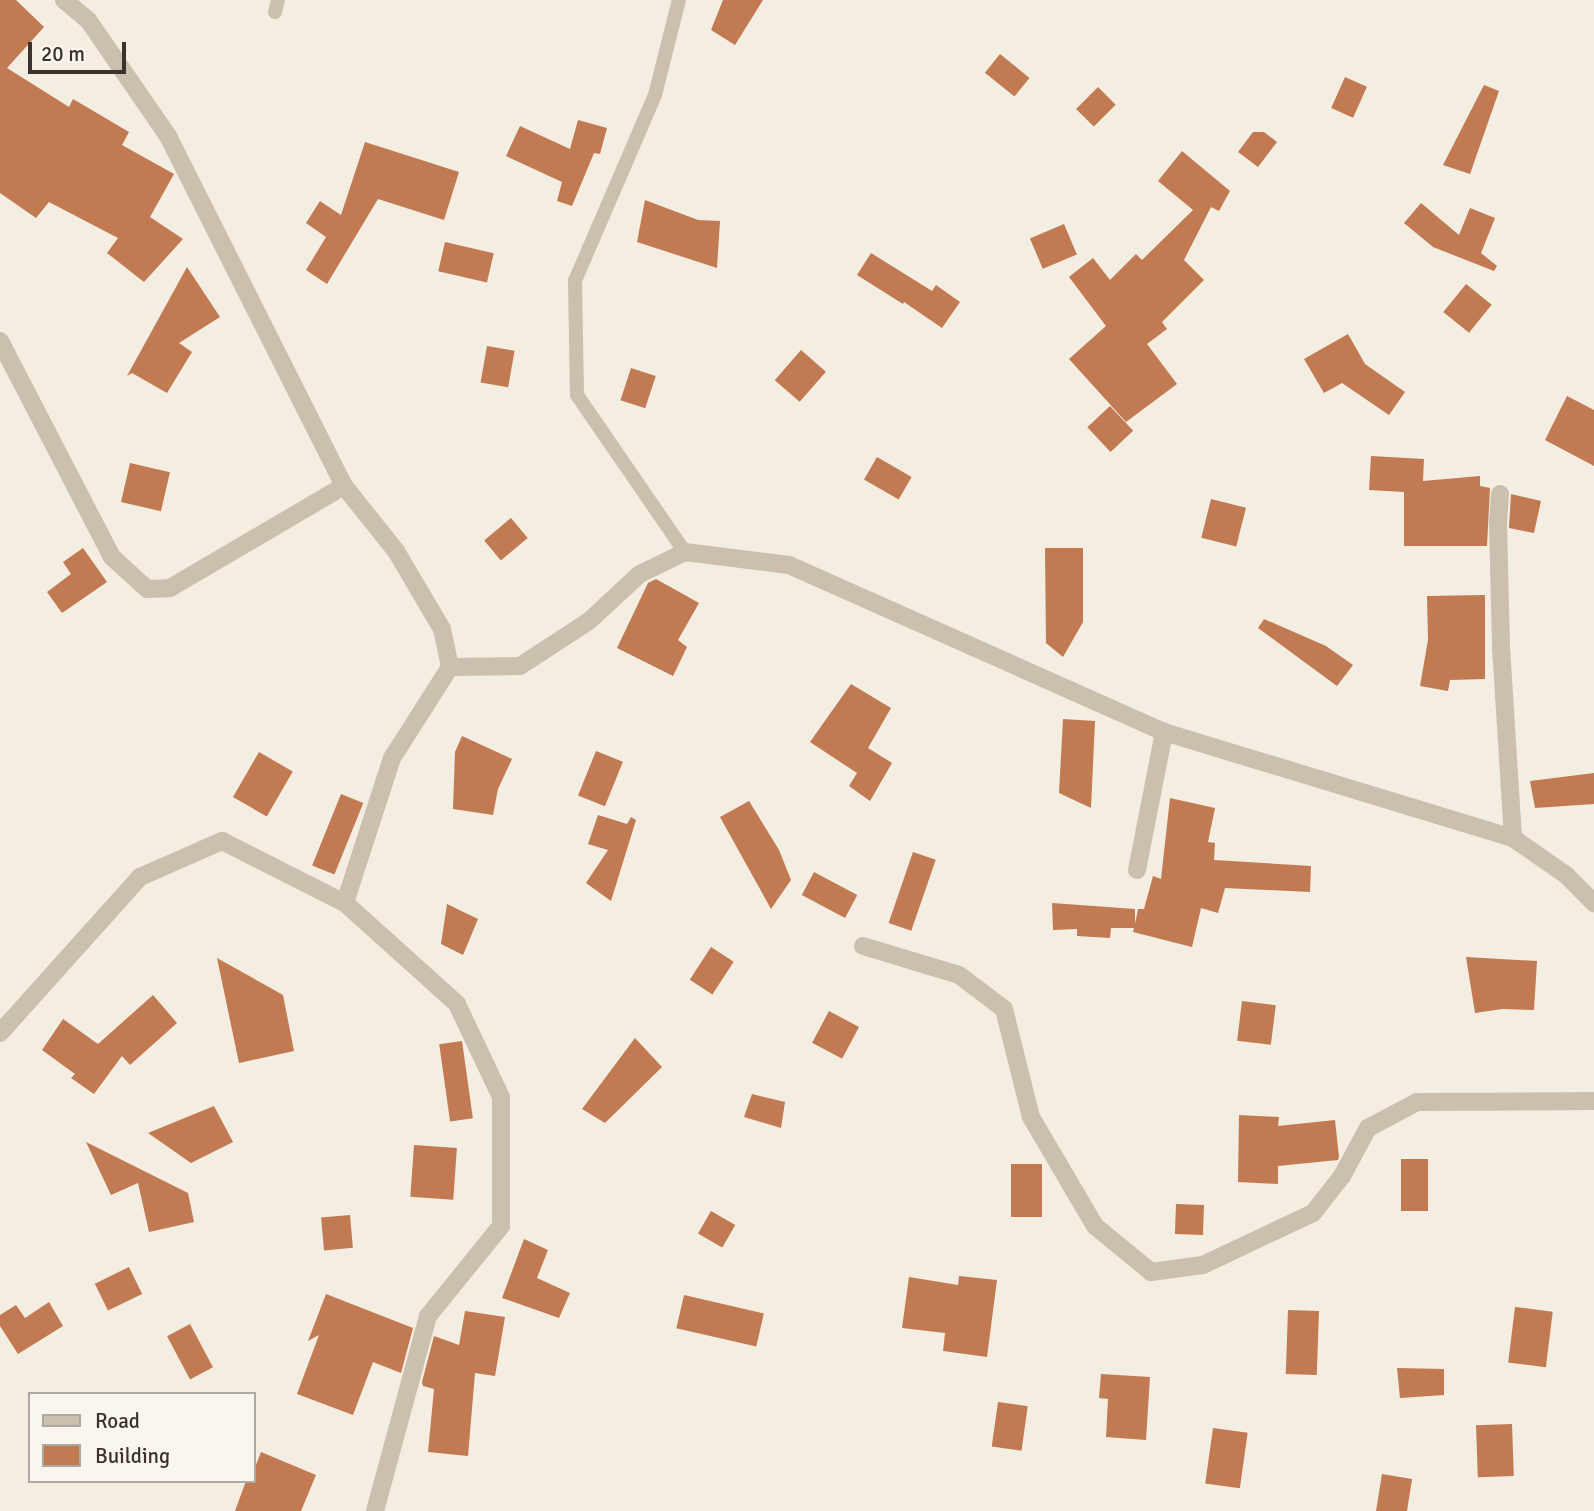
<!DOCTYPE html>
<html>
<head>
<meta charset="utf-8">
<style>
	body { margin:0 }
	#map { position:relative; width:1594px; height:1511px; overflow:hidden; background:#f3ede2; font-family:Signika,sans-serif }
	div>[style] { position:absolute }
	.building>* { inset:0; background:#c17a51; transform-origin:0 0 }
	.lane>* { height:14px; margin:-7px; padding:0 7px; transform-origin:7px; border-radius:7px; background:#cbbfae }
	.street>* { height:18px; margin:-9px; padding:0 9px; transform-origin:9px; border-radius:9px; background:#cbbfae }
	span { translate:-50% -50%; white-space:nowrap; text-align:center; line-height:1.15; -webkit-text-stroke:7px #faf6ef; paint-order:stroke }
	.legend { position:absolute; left:28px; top:1392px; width:228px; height:91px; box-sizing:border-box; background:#faf6ef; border:2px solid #ada8a1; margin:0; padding:9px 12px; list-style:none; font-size:21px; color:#3a322c }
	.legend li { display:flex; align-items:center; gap:14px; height:35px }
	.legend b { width:35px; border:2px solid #ada8a1 }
	.scale { position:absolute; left:28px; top:42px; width:98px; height:32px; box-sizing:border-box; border:4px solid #3a322c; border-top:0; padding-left:9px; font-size:21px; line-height:24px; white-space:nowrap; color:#3a322c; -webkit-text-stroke:5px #faf6ef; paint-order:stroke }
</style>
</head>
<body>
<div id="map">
	<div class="building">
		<i style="clip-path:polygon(0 0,16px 0,44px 27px,7px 68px,69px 107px,73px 99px,129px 132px,122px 145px,174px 174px,150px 217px,183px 239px,144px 282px,107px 253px,118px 238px,49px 202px,36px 218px,0 193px)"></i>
		<i style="clip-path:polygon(723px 0,763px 0,735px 45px,711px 30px)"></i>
		<i style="left:1000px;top:54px;width:38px;height:24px;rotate:39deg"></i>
		<i style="left:1345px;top:77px;width:24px;height:34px;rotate:24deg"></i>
		<i style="clip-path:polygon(1484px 85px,1499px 91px,1470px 174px,1443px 165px)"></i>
		<i style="left:1098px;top:87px;width:25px;height:31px;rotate:45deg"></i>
		<i style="clip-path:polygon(578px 120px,607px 128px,600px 154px,594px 153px,572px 206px,557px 201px,562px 182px,506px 156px,520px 126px,570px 149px)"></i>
		<i style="clip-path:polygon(1253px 132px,1264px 132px,1277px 142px,1258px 167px,1238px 152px)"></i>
		<i style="clip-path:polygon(365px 142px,459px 172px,444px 220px,378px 199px,327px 284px,306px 270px,326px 237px,306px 223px,320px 201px,341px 215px)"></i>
		<i style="clip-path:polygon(1182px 151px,1230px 191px,1219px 211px,1211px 207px,1184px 260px,1204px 280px,1162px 322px,1167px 329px,1147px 344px,1177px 384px,1126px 422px,1069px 359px,1106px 326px,1069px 277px,1093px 258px,1110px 280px,1136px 254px,1142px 260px,1193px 210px,1158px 181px)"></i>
		<i style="clip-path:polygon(645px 200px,698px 220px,720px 221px,717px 268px,637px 242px)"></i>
		<i style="clip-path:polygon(1421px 203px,1459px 235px,1470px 208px,1495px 218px,1481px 253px,1497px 266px,1494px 271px,1433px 247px,1404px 223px)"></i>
		<i style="left:1064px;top:224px;width:33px;height:37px;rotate:67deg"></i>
		<i style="left:445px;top:242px;width:50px;height:30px;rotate:13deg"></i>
		<i style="clip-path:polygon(871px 253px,932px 291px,936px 285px,960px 302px,942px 328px,904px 302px,903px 304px,857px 275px)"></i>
		<i style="clip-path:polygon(187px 267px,220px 317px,179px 343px,192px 352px,167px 393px,132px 373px,127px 376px)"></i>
		<i style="left:1466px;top:284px;width:33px;height:36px;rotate:39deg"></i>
		<i style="clip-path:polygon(1348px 334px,1365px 364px,1405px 392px,1389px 415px,1342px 383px,1324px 393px,1304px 359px)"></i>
		<i style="left:487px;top:346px;width:28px;height:37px;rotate:10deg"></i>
		<i style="left:801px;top:350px;width:33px;height:40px;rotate:41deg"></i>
		<i style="left:631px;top:368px;width:26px;height:34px;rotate:18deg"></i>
		<i style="clip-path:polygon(1567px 396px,1594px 410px,1594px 466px,1545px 440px)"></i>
		<i style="left:1110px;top:406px;width:34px;height:31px;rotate:47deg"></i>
		<i style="clip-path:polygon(1371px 456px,1424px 459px,1423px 481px,1480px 476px,1480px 486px,1490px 488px,1487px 546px,1404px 546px,1404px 492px,1369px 490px)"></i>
		<i style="left:877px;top:457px;width:40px;height:26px;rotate:30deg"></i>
		<i style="left:130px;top:463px;width:41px;height:40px;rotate:13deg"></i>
		<i style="clip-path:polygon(1511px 494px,1541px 501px,1534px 533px,1509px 528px)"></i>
		<i style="left:1211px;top:499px;width:36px;height:40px;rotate:14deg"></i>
		<i style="left:511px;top:518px;width:26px;height:35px;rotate:50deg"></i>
		<i style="clip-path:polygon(83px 548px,107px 582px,62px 613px,47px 592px,71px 574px,63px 562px)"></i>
		<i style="clip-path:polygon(1045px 548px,1083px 548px,1083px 622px,1063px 657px,1046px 643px)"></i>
		<i style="clip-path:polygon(656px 579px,699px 603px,678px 640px,687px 647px,673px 676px,617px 648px,648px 583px)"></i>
		<i style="clip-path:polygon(1485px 595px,1485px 679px,1450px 680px,1448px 691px,1420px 686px,1428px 640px,1427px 596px)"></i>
		<i style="clip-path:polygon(1264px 619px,1326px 646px,1353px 665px,1337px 686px,1258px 628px)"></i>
		<i style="clip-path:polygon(851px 684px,891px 708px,868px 748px,892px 763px,870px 801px,849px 786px,857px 773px,810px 742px)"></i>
		<i style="clip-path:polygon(1063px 719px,1095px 721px,1091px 808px,1059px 793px)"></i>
		<i style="clip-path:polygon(462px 736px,512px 759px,498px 789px,493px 815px,453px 809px,455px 752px)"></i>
		<i style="left:596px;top:751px;width:29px;height:48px;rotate:22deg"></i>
		<i style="left:259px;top:752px;width:39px;height:52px;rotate:30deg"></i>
		<i style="clip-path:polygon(1594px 773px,1594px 804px,1535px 808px,1530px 781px)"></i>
		<i style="left:341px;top:794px;width:24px;height:77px;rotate:22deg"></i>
		<i style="clip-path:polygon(1170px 798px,1215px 808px,1208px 842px,1215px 843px,1214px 860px,1311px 866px,1310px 892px,1225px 888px,1218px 913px,1201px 908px,1192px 947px,1133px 932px,1134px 928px,1111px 928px,1110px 938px,1077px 936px,1077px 929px,1053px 930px,1052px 903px,1135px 909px,1135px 924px,1138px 909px,1144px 909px,1153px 876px,1161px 879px)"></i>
		<i style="clip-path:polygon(749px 801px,779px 850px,791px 880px,771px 909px,720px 817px)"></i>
		<i style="clip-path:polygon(598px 815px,627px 824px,631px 817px,636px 820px,611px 901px,586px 883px,608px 850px,588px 844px)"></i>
		<i style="left:913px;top:852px;width:24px;height:75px;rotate:19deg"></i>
		<i style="left:814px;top:872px;width:49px;height:26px;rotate:28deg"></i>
		<i style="clip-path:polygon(447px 904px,478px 919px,463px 955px,441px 944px)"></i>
		<i style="left:711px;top:947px;width:27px;height:39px;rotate:33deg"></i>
		<i style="clip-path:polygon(1466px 957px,1537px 961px,1534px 1010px,1502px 1009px,1475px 1013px)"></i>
		<i style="clip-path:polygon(217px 958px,283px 995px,294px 1051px,239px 1063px)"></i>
		<i style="clip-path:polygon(153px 995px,177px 1023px,130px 1065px,122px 1056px,94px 1094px,71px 1078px,75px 1074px,42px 1050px,63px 1019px,98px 1044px)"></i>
		<i style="left:1242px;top:1001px;width:34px;height:40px;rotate:7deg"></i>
		<i style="left:829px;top:1011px;width:34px;height:36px;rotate:28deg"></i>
		<i style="clip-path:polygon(635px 1038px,662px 1067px,605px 1123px,582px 1109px)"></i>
		<i style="left:462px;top:1041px;width:78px;height:23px;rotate:82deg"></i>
		<i style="clip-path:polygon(752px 1094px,785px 1102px,781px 1128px,744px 1117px)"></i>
		<i style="clip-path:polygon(214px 1106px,233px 1142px,191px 1163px,148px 1133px)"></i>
		<i style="clip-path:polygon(1239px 1115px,1279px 1117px,1278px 1126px,1335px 1120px,1339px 1157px,1338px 1160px,1278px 1166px,1278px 1184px,1238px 1182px)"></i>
		<i style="clip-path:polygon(86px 1142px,188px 1193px,194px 1222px,149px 1232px,138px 1183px,111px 1195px)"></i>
		<i style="left:414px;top:1145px;width:43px;height:52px;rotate:4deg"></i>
		<i style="left:1428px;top:1159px;width:52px;height:27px;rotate:90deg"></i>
		<i style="left:1011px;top:1164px;width:31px;height:53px"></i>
		<i style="left:1176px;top:1204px;width:28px;height:30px;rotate:2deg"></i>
		<i style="left:711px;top:1211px;width:28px;height:26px;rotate:30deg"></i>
		<i style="left:350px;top:1215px;width:33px;height:29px;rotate:85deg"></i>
		<i style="clip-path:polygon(524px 1239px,548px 1250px,537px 1278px,570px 1293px,559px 1318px,502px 1298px)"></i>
		<i style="left:129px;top:1267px;width:30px;height:38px;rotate:64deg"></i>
		<i style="clip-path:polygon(959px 1276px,997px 1280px,987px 1357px,943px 1351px,945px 1333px,902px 1328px,909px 1277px,958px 1285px)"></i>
		<i style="clip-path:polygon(326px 1294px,413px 1328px,401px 1373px,373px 1362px,353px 1415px,297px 1394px,319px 1335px,308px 1341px)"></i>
		<i style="left:684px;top:1295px;width:82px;height:34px;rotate:13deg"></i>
		<i style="clip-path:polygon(49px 1302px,63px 1326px,18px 1354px,0 1326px,0 1315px,16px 1305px,25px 1318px)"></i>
		<i style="left:1515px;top:1307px;width:38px;height:56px;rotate:7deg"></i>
		<i style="left:1288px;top:1310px;width:31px;height:64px;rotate:2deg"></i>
		<i style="clip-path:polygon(465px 1311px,505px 1317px,495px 1376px,475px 1373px,468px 1456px,428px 1452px,434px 1389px,423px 1386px,422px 1382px,434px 1336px,459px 1345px)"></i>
		<i style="left:190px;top:1324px;width:49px;height:26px;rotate:62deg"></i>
		<i style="clip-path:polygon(1397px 1368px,1444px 1369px,1444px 1395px,1400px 1398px)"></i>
		<i style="clip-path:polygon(1101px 1374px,1150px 1377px,1146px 1440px,1106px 1437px,1108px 1399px,1099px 1398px)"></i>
		<i style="left:998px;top:1402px;width:30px;height:45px;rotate:8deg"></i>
		<i style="left:1512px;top:1424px;width:52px;height:36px;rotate:88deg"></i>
		<i style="left:1213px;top:1428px;width:35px;height:56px;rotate:8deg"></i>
		<i style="clip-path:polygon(261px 1452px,316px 1475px,301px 1511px,235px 1511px,246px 1481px,254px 1481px,254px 1470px)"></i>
		<i style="clip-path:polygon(1382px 1474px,1412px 1479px,1407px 1511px,1376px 1511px)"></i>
	</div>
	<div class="lane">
		<i style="left:679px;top:0;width:98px;rotate:104.2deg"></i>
		<i style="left:655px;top:95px;width:202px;rotate:113.3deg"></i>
		<i style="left:575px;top:281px;width:114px;rotate:89deg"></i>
		<i style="left:577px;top:395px;width:191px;rotate:55.5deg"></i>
		<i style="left:275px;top:12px;width:12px;rotate:-76deg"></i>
	</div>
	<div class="street">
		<i style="left:64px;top:0;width:31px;rotate:40deg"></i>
		<i style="left:88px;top:20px;width:141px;rotate:55.4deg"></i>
		<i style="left:168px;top:136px;width:392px;rotate:63.3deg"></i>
		<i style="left:344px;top:486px;width:83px;rotate:51.3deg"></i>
		<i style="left:396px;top:551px;width:91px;rotate:59.5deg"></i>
		<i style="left:442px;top:629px;width:39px;rotate:78deg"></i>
		<i style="left:450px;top:667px;width:108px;rotate:122.5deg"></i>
		<i style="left:392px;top:758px;width:152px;rotate:108deg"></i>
		<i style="left:0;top:341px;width:243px;rotate:62.6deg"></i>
		<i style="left:112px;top:557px;width:47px;rotate:42.4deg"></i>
		<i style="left:147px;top:589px;width:23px;rotate:-2deg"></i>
		<i style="left:170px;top:588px;width:202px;rotate:-30.4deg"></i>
		<i style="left:1500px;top:494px;width:29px;rotate:94deg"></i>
		<i style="left:1498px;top:523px;width:124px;rotate:88.6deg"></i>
		<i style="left:1501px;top:647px;width:191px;rotate:86.4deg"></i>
		<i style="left:450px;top:667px;width:70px;rotate:-0.8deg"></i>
		<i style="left:520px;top:666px;width:82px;rotate:-33.1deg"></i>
		<i style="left:589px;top:621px;width:69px;rotate:-42.7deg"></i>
		<i style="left:640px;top:574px;width:50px;rotate:-26.1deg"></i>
		<i style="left:685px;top:552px;width:105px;rotate:7.1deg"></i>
		<i style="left:789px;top:565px;width:411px;rotate:24deg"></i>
		<i style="left:1164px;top:732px;width:365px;rotate:16.9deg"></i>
		<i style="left:1513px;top:838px;width:65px;rotate:34.9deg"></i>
		<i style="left:1566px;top:875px;width:40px;rotate:45deg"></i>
		<i style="left:1137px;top:870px;width:141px;rotate:-78.9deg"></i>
		<i style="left:863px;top:946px;width:100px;rotate:16.8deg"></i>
		<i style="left:959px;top:975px;width:56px;rotate:37.1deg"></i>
		<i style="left:1004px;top:1009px;width:111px;rotate:76deg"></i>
		<i style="left:1031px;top:1117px;width:126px;rotate:59.6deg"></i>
		<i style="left:1095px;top:1226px;width:72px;rotate:39.4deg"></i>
		<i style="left:1151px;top:1272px;width:52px;rotate:-7.7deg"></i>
		<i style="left:1203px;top:1265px;width:122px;rotate:-25.3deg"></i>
		<i style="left:1313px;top:1213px;width:47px;rotate:-51.9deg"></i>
		<i style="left:1342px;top:1176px;width:55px;rotate:-61.6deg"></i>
		<i style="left:1368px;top:1128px;width:55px;rotate:-28deg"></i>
		<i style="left:1417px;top:1102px;width:177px;rotate:-0.3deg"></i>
		<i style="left:0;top:1033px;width:210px;rotate:-48.1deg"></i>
		<i style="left:140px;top:877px;width:90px;rotate:-23.7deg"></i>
		<i style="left:222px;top:841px;width:138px;rotate:26.8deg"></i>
		<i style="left:345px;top:903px;width:151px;rotate:42deg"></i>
		<i style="left:457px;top:1004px;width:103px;rotate:64.7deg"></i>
		<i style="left:501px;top:1097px;width:129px;rotate:90deg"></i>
		<i style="left:501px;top:1226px;width:116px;rotate:129deg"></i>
		<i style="left:428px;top:1316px;width:202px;rotate:105.2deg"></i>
	</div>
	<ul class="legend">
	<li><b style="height:9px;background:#cbbfae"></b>Road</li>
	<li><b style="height:19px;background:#c17a51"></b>Building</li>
	</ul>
	<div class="scale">20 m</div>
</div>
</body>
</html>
